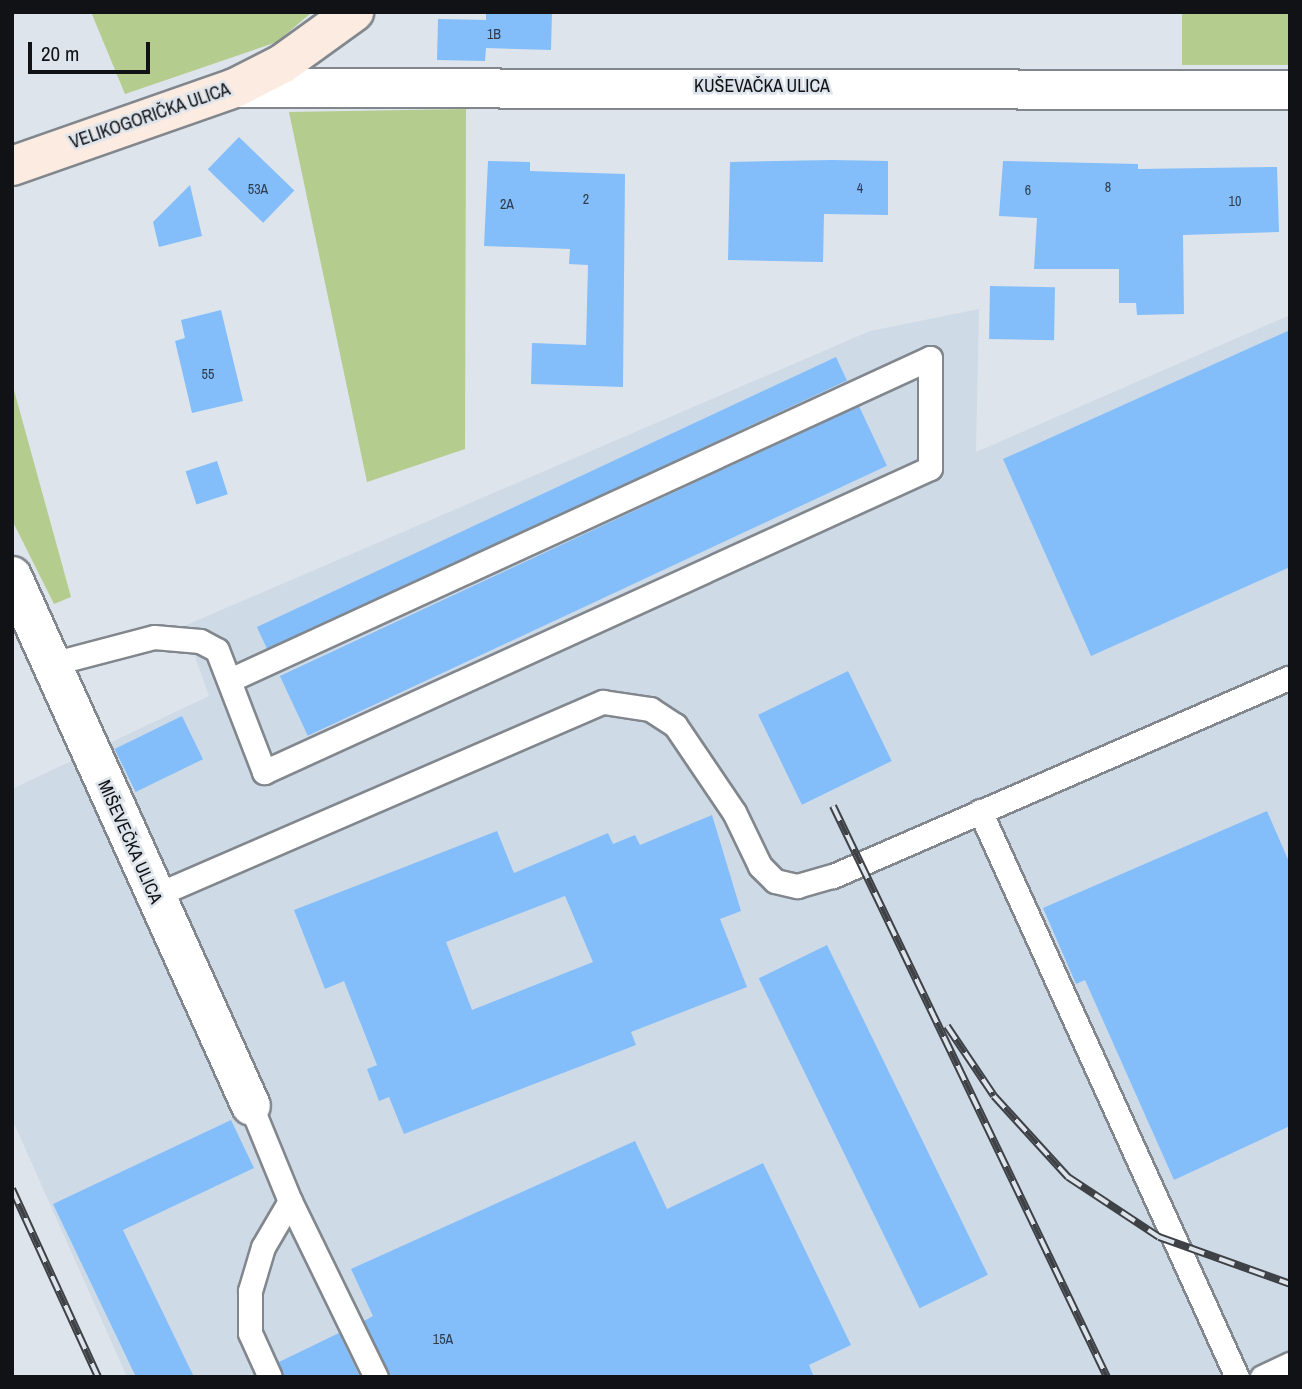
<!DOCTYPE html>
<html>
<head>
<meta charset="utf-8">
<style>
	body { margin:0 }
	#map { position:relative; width:1302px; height:1389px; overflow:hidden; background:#dee4eb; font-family:"Archivo Narrow",sans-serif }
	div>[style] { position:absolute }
	.built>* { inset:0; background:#cfdae7 }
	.green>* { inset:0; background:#b4cc8d; transform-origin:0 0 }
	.building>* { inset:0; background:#83befb; transform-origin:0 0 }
	.roads { filter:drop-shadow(2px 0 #81878d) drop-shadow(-2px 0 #81878d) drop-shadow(0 2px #81878d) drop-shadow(0 -2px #81878d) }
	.lane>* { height:23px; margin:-11.5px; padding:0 11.5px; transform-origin:11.5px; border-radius:11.5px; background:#fff }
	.street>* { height:38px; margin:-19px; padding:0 19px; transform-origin:19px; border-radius:19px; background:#fff }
	.secondary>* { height:38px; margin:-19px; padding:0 19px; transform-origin:19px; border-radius:19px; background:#fcebe0 }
	.rail>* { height:8px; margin-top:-4px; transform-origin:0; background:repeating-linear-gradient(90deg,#dee4eb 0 16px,#3e4145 0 32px); box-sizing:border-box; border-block:2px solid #3e4145 }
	span { translate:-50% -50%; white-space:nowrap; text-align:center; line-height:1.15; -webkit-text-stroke:5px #dee4eb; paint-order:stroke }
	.number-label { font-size:14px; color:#2d3d4e }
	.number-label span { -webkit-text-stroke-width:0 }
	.street-label { font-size:18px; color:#101215 }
	.frame { position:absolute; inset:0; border:14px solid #101215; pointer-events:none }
	.scale { position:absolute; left:28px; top:42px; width:122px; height:32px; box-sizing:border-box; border:4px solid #101215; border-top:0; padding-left:9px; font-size:21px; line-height:24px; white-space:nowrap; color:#101215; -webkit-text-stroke:5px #dee4eb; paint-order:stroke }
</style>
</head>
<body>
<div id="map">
	<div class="built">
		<i style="clip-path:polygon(979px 309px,976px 452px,1290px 315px,1290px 1377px,127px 1377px,12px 1119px,12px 789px,209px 696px,184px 626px,870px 331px)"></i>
	</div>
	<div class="green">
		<i style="clip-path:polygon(91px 12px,312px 12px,277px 42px,125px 94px)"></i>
		<i style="left:1182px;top:12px;width:108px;height:53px"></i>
		<i style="clip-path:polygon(466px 109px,465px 449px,367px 482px,289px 112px)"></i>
		<i style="clip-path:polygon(12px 383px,71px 597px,54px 604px,12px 520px)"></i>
	</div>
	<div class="building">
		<i style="clip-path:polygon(486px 12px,552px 12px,551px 50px,486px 48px,485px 61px,437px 60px,438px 19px,486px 20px)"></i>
		<i style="left:239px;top:137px;width:77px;height:45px;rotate:44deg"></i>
		<i style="clip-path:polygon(832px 160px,888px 161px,888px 215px,824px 214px,823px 262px,728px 260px,730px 162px)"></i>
		<i style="clip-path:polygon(488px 161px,530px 162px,530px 171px,625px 174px,623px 387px,531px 384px,532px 343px,586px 345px,588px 265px,569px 264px,570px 249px,484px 246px)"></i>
		<i style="clip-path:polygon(1003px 161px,1138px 164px,1138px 169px,1277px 167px,1279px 232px,1183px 235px,1184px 314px,1137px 315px,1136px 303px,1119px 303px,1119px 269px,1034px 269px,1037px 218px,999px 216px)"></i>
		<i style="clip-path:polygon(190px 185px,202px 236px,159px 247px,153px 222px)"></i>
		<i style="left:990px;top:286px;width:65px;height:53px;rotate:1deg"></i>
		<i style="clip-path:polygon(221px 310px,243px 401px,192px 413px,175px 341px,185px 338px,181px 320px)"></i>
		<i style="clip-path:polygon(1290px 330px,1290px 567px,1091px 656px,1003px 459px)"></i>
		<i style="left:836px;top:357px;width:26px;height:639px;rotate:65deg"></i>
		<i style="left:859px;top:406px;width:66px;height:639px;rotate:65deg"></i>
		<i style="left:217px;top:461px;width:35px;height:33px;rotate:72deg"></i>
		<i style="left:848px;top:671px;width:100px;height:100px;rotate:64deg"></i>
		<i style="left:182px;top:716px;width:48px;height:75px;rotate:64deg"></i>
		<i style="clip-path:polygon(1267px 811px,1290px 864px,1290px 1126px,1174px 1180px,1085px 980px,1076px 984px,1043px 908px)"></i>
		<i style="clip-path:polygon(evenodd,712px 815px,741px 911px,720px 919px,747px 987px,631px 1032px,636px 1045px,404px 1134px,389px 1097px,379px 1101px,367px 1069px,377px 1065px,344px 981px,325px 989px,294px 910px,497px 831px,514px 873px,608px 833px,613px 844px,635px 835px,640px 845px,712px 815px,565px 896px,593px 962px,472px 1010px,446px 942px,565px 896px)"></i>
		<i style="left:827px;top:945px;width:367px;height:76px;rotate:64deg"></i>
		<i style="clip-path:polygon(231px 1120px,254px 1168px,123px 1230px,194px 1377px,136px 1377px,53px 1204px)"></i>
		<i style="clip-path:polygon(635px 1141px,667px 1209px,763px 1163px,851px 1345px,809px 1365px,814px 1377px,390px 1377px,364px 1321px,373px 1316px,351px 1269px)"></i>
		<i style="clip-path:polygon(339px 1333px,360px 1377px,284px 1377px,279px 1362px)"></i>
	</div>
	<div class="roads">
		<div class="lane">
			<i style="left:51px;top:664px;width:106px;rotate:-14.7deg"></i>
			<i style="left:154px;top:637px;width:46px;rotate:5deg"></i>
			<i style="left:200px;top:641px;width:19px;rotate:28deg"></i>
			<i style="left:217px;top:650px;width:131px;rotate:68.9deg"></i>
			<i style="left:264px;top:772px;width:732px;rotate:-24.53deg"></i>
			<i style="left:930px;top:468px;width:110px;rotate:-90deg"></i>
			<i style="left:930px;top:358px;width:771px;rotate:155.3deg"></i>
			<i style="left:980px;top:811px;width:622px;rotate:65.58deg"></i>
			<i style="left:154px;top:896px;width:489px;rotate:-23.4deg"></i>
			<i style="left:603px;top:702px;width:48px;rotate:8.5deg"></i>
			<i style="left:650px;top:709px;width:30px;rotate:33deg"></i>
			<i style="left:675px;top:725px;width:105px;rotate:55.9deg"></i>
			<i style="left:734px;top:812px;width:60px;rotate:64.3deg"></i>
			<i style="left:760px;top:866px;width:21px;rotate:45deg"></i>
			<i style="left:775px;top:881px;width:23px;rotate:13deg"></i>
			<i style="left:797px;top:886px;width:37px;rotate:-16deg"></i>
			<i style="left:833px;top:876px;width:498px;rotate:-23.5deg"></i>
			<i style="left:251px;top:1106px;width:103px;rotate:67.7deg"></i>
			<i style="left:290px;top:1201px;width:53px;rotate:120.4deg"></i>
			<i style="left:263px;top:1247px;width:46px;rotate:106.5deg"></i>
			<i style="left:250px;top:1291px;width:42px;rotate:90deg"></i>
			<i style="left:250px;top:1333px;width:48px;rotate:65.6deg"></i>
			<i style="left:290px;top:1201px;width:196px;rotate:64deg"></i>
			<i style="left:1262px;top:1377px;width:31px;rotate:-25deg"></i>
		</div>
		<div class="street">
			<i style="left:235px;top:88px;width:1055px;rotate:0.11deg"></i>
			<i style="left:12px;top:576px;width:581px;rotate:65.73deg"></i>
		</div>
		<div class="secondary">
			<i style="left:12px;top:166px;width:236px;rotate:-19.3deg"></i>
			<i style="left:235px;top:88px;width:53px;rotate:-27.1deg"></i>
			<i style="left:282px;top:64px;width:89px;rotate:-35.8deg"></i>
		</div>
	</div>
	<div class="rail">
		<i style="left:833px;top:806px;width:633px;rotate:64.37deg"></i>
		<i style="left:947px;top:1026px;width:84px;rotate:56.1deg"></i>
		<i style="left:994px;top:1096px;width:110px;rotate:47.6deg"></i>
		<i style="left:1068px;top:1177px;width:109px;rotate:33.4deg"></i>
		<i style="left:1159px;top:1237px;width:139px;rotate:19.7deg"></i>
		<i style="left:12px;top:1189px;width:207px;rotate:65.4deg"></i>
	</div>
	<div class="number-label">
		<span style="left:494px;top:34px">1B</span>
		<span style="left:1108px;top:187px">8</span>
		<span style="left:860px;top:188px">4</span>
		<span style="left:258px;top:189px">53A</span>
		<span style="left:1028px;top:190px">6</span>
		<span style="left:586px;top:199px">2</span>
		<span style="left:1235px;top:201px">10</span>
		<span style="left:507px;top:204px">2A</span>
		<span style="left:208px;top:374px">55</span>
		<span style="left:443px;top:1339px">15A</span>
	</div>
	<div class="street-label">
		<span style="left:762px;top:86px">KUŠEVAČKA ULICA</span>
		<span style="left:150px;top:116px;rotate:-19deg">VELIKOGORIČKA ULICA</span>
		<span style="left:130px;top:842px;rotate:66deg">MIŠEVEČKA ULICA</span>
	</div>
	<div class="frame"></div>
	<div class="scale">20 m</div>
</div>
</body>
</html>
